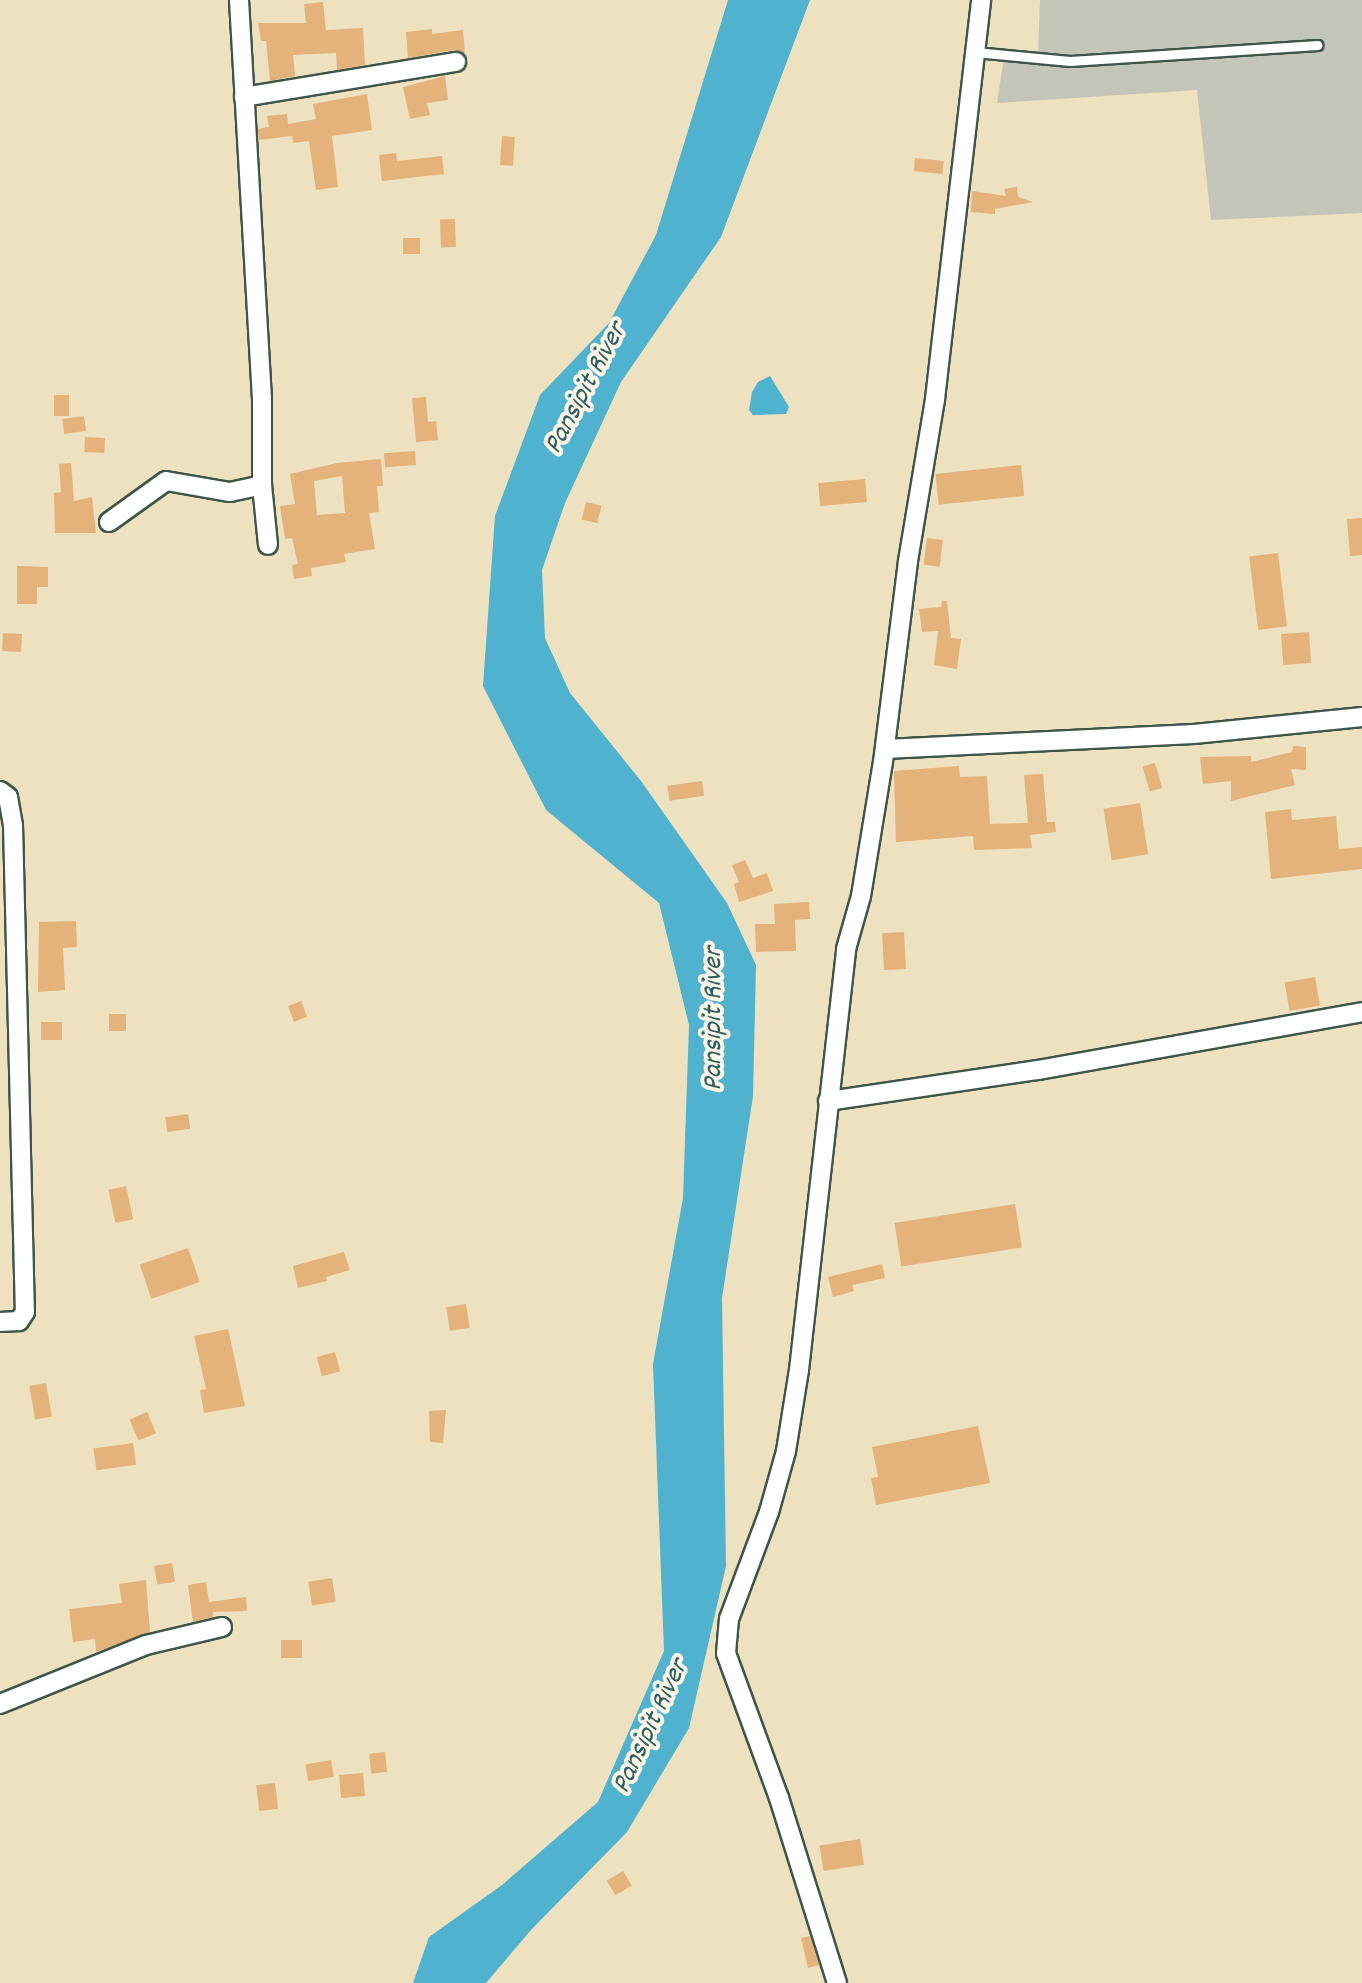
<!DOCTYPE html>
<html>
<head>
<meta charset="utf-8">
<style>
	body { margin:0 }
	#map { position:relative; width:1362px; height:1983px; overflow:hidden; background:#ede1bf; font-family:Dekko,sans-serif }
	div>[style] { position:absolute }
	.industrial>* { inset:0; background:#c4c5b9 }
	.water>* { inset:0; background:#4fb2ce }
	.building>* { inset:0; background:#e3b37b; transform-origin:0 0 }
	.roads { filter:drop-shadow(2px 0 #3e5649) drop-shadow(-2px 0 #3e5649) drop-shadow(0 2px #3e5649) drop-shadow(0 -2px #3e5649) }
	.service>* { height:9px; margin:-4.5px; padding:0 4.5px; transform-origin:4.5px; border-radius:4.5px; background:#fff }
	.minor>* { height:18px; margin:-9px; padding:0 9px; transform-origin:9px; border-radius:9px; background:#fff }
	span { translate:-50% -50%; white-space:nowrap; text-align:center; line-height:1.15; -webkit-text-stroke:8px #fcf5e5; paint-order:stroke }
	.water-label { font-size:28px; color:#2d6062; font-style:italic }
</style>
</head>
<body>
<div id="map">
	<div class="industrial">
		<i style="clip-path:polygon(1040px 0,1362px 0,1362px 213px,1211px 220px,1197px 90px,997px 103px,1005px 51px,1038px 53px)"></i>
	</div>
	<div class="water">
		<i style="clip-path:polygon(728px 0,810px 0,721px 237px,621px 382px,565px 503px,542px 570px,545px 638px,570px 693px,641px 781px,727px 903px,756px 965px,753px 1096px,722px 1298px,726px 1566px,689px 1728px,627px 1832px,531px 1930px,486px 1983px,413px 1983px,429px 1937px,502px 1885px,598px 1802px,664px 1651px,653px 1364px,683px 1198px,689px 1025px,659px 903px,546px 810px,483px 686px,495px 516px,540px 395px,609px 323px,656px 235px)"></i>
		<i style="clip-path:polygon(770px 376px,789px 407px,786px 414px,753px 415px,749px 410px,752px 392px,758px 382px)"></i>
	</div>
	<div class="building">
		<i style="clip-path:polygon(323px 2px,326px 30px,363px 28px,365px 65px,337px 70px,336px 53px,293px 55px,295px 76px,270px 81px,266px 41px,261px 41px,258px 23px,306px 23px,304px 4px)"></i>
		<i style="clip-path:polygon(432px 29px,432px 34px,463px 30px,465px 55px,454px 50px,408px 58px,406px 32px)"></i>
		<i style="clip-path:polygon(445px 76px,448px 100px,427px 103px,430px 115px,410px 119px,403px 87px)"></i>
		<i style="clip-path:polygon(367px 94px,372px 130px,332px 136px,338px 187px,316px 190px,309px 141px,293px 143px,292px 136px,259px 140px,258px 129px,269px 127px,267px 116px,287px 114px,288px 124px,316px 119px,313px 104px)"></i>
		<i style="left:502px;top:136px;width:13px;height:29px;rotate:4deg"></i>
		<i style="clip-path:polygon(396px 153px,397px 161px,442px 156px,444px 174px,382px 181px,379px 155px)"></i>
		<i style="left:915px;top:158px;width:29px;height:13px;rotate:6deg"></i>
		<i style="clip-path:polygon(1017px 187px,1018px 197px,1033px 202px,995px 209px,995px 214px,971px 212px,972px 191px,1006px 196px,1004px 189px)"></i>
		<i style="left:455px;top:219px;width:28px;height:15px;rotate:88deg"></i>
		<i style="left:420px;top:238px;width:16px;height:17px;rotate:90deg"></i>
		<i style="left:54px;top:395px;width:15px;height:21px"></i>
		<i style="clip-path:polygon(426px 397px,428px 422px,436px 421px,438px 440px,416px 442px,412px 398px)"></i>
		<i style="left:84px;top:416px;width:15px;height:22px;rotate:82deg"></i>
		<i style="left:85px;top:437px;width:20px;height:15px;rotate:3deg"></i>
		<i style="left:415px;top:451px;width:14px;height:31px;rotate:86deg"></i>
		<i style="clip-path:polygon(evenodd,381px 459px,383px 486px,377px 486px,379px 512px,369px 513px,375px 549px,344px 554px,346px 562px,311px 568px,312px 576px,294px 579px,292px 565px,298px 564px,292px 538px,285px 539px,280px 506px,295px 504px,290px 474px,337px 463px,381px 459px,342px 476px,345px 513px,317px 515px,314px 481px,342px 476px)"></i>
		<i style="clip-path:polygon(71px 463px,74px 501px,92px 497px,96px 533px,55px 533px,54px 493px,61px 492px,59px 464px)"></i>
		<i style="left:1021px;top:465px;width:31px;height:86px;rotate:84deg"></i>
		<i style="left:865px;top:479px;width:23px;height:47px;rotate:85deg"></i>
		<i style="left:586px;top:502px;width:16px;height:18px;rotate:14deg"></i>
		<i style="clip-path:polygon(1362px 518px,1362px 555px,1350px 556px,1347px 519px)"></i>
		<i style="left:927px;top:538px;width:16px;height:27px;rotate:7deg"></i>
		<i style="left:1278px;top:553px;width:74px;height:29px;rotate:83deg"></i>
		<i style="clip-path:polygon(17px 566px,48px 567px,48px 587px,37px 587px,37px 604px,17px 604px)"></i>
		<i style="clip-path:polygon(942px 601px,947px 601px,951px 638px,961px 639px,957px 669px,934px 665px,938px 631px,922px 632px,919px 609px,941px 607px)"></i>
		<i style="left:1309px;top:632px;width:31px;height:28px;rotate:86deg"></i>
		<i style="left:3px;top:633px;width:19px;height:18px;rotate:3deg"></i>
		<i style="clip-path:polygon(1293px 746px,1306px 747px,1306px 770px,1291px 769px,1295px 785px,1231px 801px,1231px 781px,1203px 784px,1200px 757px,1251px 756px,1251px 762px,1292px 752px)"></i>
		<i style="left:1155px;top:763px;width:26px;height:13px;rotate:74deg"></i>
		<i style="clip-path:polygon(959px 766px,960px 777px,987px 776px,990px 824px,1028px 823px,1024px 775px,1043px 774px,1047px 822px,1055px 822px,1056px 832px,1030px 835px,1032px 848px,974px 850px,973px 836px,896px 842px,894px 771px)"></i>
		<i style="left:702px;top:781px;width:15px;height:35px;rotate:82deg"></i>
		<i style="left:1140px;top:803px;width:52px;height:37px;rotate:81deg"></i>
		<i style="clip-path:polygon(1291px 809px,1292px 820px,1336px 816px,1339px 849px,1362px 847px,1362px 869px,1271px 879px,1265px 812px)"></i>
		<i style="clip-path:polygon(745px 860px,753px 878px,767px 873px,773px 891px,739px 902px,734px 884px,739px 882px,732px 865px)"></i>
		<i style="clip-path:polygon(809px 902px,810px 919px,795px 920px,796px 951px,756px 952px,755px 924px,775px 924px,774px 904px)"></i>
		<i style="clip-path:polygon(76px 921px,77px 947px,63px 948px,65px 990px,38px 992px,39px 922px)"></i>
		<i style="left:904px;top:932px;width:37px;height:22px;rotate:87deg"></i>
		<i style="left:1315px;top:977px;width:29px;height:31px;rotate:80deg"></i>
		<i style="left:301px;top:1001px;width:17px;height:14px;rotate:69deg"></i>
		<i style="left:126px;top:1014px;width:17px;height:17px;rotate:90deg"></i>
		<i style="left:41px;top:1022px;width:21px;height:18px"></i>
		<i style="left:188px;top:1114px;width:15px;height:23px;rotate:82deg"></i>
		<i style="left:126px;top:1186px;width:34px;height:18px;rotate:78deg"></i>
		<i style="left:1015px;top:1204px;width:44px;height:122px;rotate:81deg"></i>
		<i style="left:188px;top:1248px;width:36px;height:51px;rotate:71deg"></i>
		<i style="clip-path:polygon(344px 1252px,350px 1270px,326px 1277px,327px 1281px,298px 1288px,293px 1266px)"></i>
		<i style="clip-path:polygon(882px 1264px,885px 1278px,852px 1285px,854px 1291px,833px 1297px,828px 1277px)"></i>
		<i style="left:466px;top:1304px;width:24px;height:20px;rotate:81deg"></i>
		<i style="clip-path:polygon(228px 1329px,245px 1406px,204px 1413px,200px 1390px,206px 1389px,194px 1336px)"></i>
		<i style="left:335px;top:1352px;width:20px;height:19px;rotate:75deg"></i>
		<i style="left:46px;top:1383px;width:34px;height:17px;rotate:80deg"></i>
		<i style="clip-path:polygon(446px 1410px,443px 1443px,430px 1442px,429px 1411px)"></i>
		<i style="left:147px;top:1412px;width:23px;height:19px;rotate:67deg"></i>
		<i style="clip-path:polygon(978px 1426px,990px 1483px,876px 1505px,871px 1478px,878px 1477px,872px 1447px)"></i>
		<i style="left:133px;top:1443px;width:22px;height:40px;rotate:82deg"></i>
		<i style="left:172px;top:1563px;width:19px;height:18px;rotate:81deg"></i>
		<i style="left:332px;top:1578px;width:24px;height:24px;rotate:81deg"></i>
		<i style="clip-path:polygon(146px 1580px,150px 1632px,96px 1652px,95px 1639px,73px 1642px,69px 1609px,122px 1603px,119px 1584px)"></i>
		<i style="clip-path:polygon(206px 1582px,209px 1602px,246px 1597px,247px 1611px,213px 1612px,213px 1617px,193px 1622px,188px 1585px)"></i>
		<i style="left:281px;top:1640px;width:21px;height:18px"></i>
		<i style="left:385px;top:1752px;width:20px;height:16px;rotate:84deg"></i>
		<i style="left:331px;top:1760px;width:17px;height:26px;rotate:80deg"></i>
		<i style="left:363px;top:1773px;width:23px;height:24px;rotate:85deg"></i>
		<i style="left:275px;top:1783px;width:26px;height:19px;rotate:83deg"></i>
		<i style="left:860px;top:1839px;width:26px;height:41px;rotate:81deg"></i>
		<i style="left:623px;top:1871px;width:17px;height:19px;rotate:59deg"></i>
		<i style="clip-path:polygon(810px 1936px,819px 1965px,808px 1968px,801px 1938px)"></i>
	</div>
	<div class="roads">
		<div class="service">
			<i style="left:975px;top:52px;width:95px;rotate:5.4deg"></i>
			<i style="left:1070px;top:61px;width:248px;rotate:-3.7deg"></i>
		</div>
		<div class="minor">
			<i style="left:244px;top:97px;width:215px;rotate:-9.4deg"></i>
			<i style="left:262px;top:485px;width:60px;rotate:84.3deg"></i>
			<i style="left:109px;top:522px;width:70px;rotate:-35.7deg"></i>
			<i style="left:166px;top:481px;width:65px;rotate:9.8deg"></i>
			<i style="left:230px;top:492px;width:33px;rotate:-12deg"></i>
			<i style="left:262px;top:485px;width:86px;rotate:-90deg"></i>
			<i style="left:262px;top:399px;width:400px;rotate:-93.3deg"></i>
			<i style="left:885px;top:749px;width:309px;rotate:-2.8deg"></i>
			<i style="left:1194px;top:734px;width:169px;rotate:-5.8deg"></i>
			<i style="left:0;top:791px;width:10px;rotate:37deg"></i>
			<i style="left:8px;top:797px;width:28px;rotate:80deg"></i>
			<i style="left:13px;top:825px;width:487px;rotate:88.6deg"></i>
			<i style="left:25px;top:1312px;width:11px;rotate:124deg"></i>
			<i style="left:19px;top:1321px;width:19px;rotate:177deg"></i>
			<i style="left:828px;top:1101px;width:212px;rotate:-8.4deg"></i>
			<i style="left:1038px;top:1070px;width:329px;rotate:-10.1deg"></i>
			<i style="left:0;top:1704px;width:157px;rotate:-22deg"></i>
			<i style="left:146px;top:1645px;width:78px;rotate:-13.3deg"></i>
			<i style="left:837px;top:1983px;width:194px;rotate:-107.4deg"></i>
			<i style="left:779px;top:1798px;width:154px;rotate:-110.1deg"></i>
			<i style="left:726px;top:1653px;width:34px;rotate:-85deg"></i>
			<i style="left:729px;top:1619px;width:114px;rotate:-69.5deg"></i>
			<i style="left:769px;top:1512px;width:63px;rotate:-74.4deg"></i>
			<i style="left:786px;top:1451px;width:82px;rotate:-80.9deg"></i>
			<i style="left:799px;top:1370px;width:424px;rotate:-83.6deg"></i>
			<i style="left:846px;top:949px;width:55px;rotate:-74.2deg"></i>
			<i style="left:861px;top:896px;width:136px;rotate:-80.7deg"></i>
			<i style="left:883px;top:762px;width:203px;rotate:-82.9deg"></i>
			<i style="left:908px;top:561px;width:164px;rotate:-80.5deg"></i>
			<i style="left:935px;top:399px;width:402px;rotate:-83.4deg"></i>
		</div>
	</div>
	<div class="water-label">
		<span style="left:587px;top:389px;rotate:-62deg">Pansipit River</span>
		<span style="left:715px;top:1019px;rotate:-90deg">Pansipit River</span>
		<span style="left:652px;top:1727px;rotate:-65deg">Pansipit River</span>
	</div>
</div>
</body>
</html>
